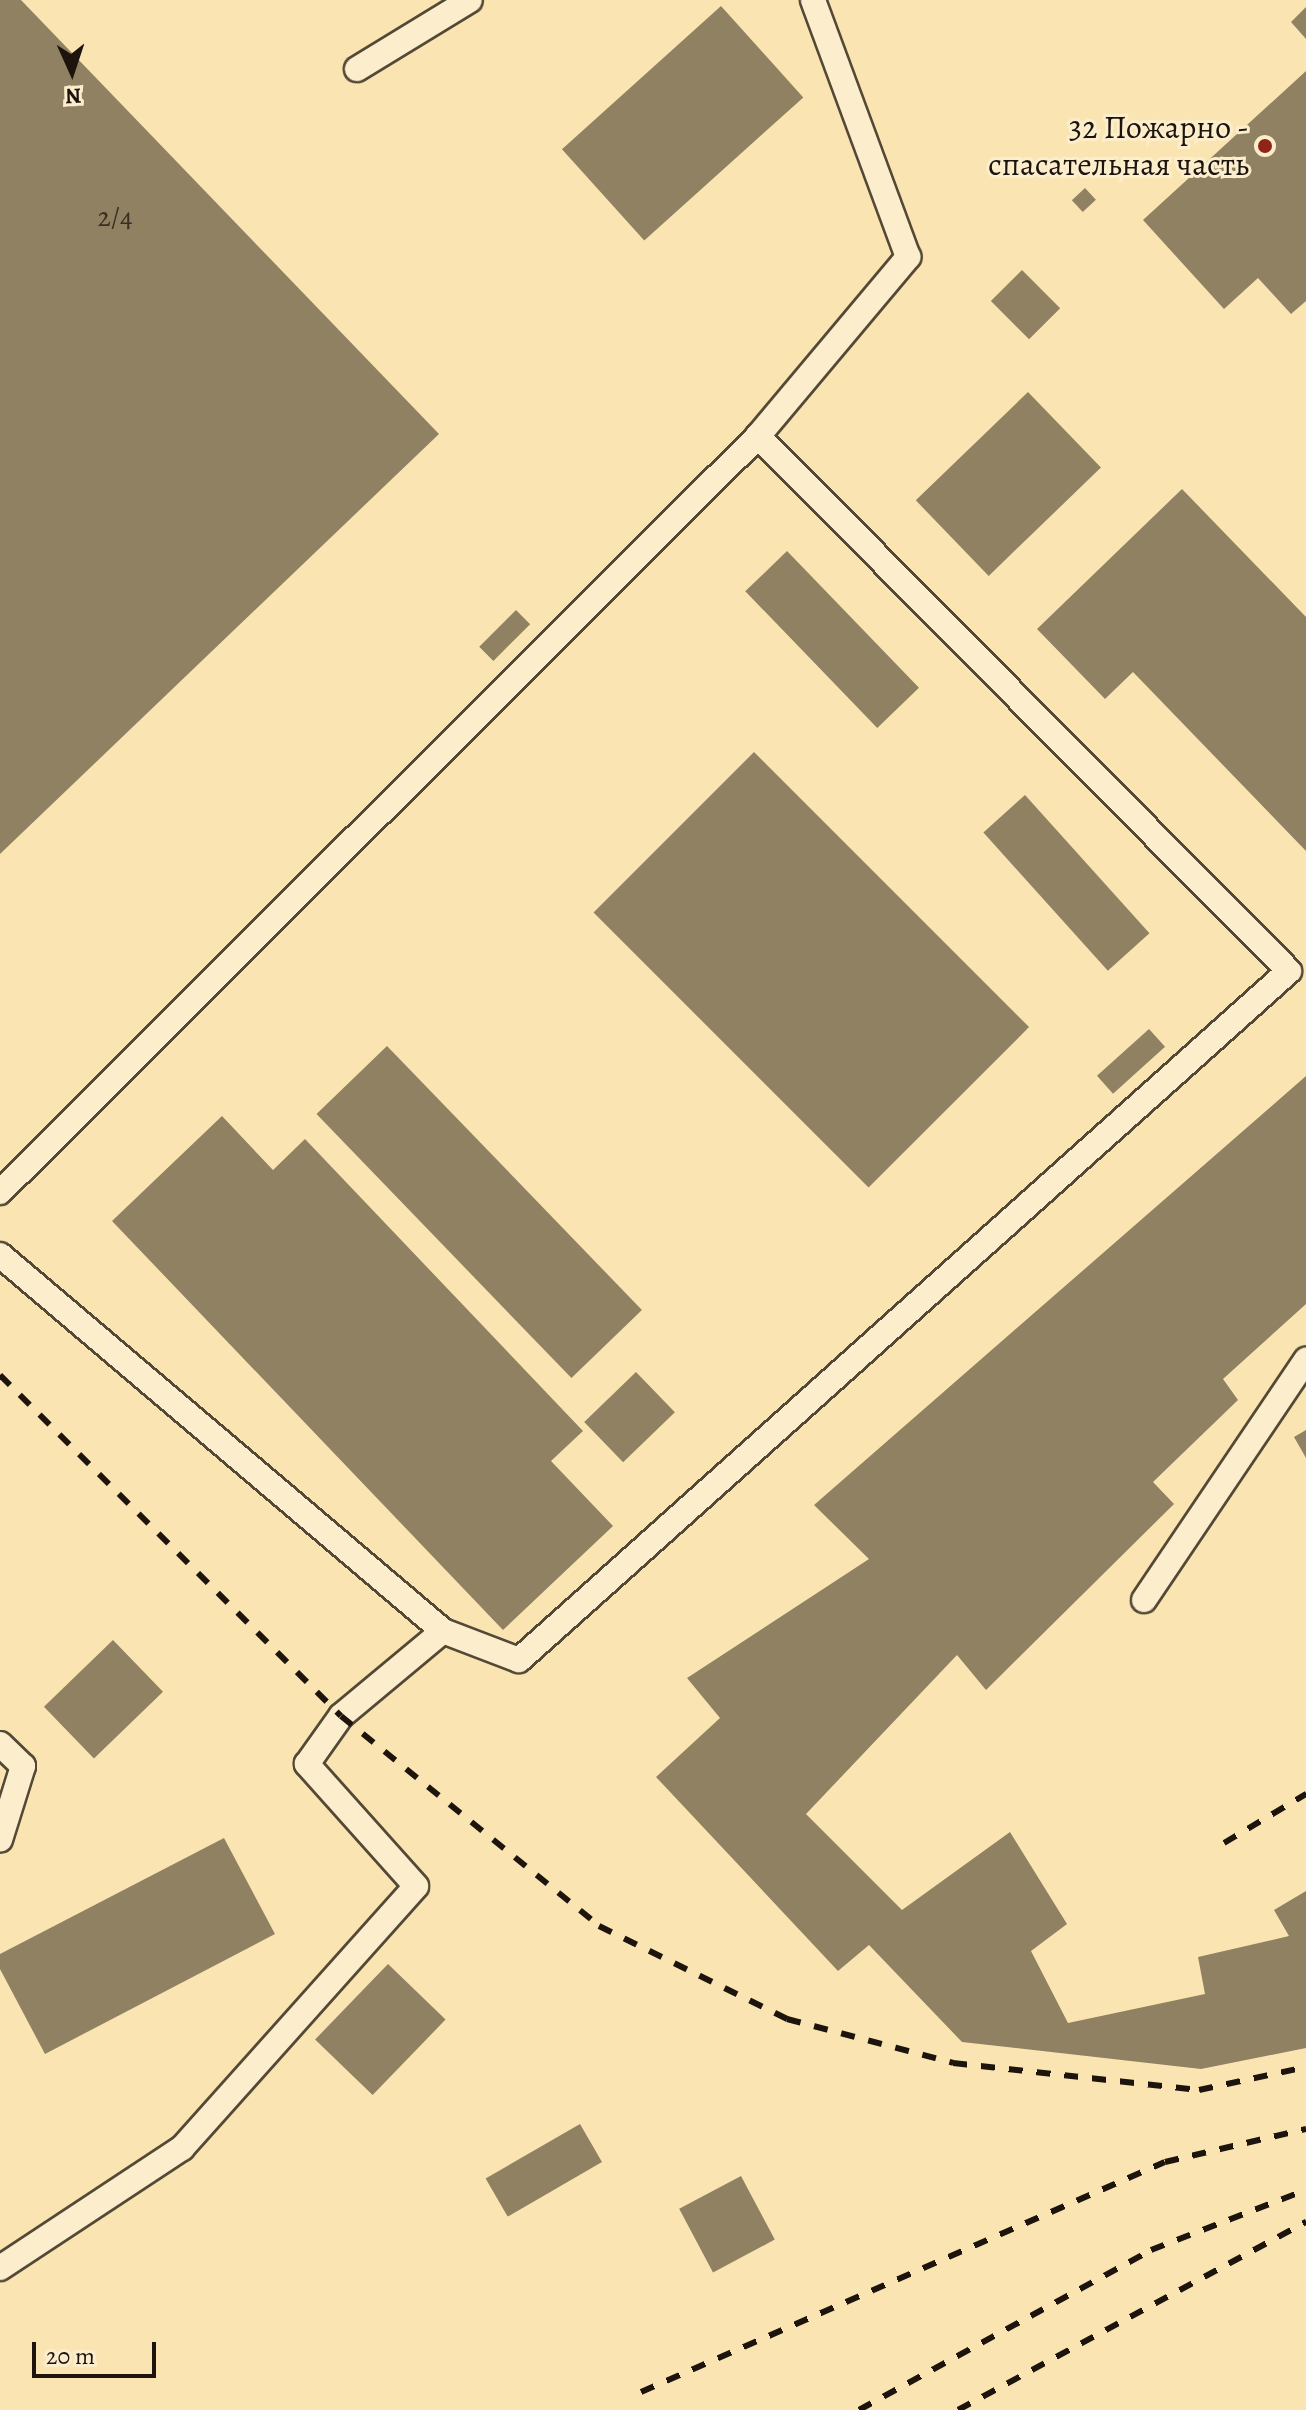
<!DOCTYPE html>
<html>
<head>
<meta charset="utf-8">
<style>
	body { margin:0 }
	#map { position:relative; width:1306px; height:2410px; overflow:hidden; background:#fae5b2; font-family:Alegreya,serif }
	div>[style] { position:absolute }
	.building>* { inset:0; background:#908163; transform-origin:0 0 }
	.roads { filter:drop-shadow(2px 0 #544936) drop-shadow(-2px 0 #544936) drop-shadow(0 2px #544936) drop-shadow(0 -2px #544936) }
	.service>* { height:24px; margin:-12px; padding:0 12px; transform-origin:12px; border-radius:12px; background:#fceecd }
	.rail>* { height:6px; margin-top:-3px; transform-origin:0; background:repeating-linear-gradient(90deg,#1d150d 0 14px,transparent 0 28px) }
	.dots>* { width:22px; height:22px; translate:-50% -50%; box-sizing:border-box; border:4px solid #fceecd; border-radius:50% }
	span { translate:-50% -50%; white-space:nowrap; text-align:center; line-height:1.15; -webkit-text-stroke:6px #fceecd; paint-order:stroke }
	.number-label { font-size:28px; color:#3a3022 }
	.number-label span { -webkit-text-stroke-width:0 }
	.poi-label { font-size:32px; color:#1d150d }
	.right { translate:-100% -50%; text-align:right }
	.north { position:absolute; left:32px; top:32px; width:80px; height:80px; -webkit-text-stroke:6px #fceecd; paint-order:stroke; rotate:177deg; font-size:22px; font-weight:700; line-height:32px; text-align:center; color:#1d150d }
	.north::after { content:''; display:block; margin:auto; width:28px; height:36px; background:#1d150d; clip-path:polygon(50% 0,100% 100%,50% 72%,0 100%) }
	.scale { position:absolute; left:32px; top:2342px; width:124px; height:36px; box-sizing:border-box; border:4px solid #1d150d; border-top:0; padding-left:10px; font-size:24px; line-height:28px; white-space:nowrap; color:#1d150d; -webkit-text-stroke:6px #fceecd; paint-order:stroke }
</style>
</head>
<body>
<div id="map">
	<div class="building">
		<i style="clip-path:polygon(0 0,21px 0,439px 434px,0 854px)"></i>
		<i style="left:721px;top:6px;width:123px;height:214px;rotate:48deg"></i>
		<i style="clip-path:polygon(1306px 7px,1306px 39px,1291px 22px)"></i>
		<i style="clip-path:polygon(1306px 71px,1306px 301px,1291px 314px,1258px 278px,1224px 309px,1143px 220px)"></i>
		<i style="left:1085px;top:188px;width:16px;height:18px;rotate:47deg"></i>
		<i style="left:1022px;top:270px;width:54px;height:44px;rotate:45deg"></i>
		<i style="left:1028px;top:392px;width:105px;height:156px;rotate:46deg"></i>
		<i style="clip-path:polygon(1182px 489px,1306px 617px,1306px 851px,1133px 672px,1105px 699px,1037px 629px)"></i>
		<i style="left:787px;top:551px;width:190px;height:58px;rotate:46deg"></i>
		<i style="left:516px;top:610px;width:20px;height:52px;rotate:45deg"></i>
		<i style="left:754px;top:752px;width:389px;height:227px;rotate:45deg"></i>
		<i style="left:1025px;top:795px;width:186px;height:56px;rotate:48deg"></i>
		<i style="left:1149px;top:1029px;width:24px;height:70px;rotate:48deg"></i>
		<i style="left:387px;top:1046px;width:367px;height:98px;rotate:46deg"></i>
		<i style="clip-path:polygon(1306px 1076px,1306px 1304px,1223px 1379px,1238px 1400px,1153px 1482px,1174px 1504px,986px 1690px,957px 1655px,806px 1814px,902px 1910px,1010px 1832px,1067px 1924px,1031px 1951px,1068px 2023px,1205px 1994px,1198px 1957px,1289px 1936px,1274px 1910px,1306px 1891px,1306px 2048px,1201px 2069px,962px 2042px,869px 1945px,838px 1971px,656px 1777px,720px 1718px,687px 1678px,869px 1559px,814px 1505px)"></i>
		<i style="clip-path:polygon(222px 1116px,273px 1170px,305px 1139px,583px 1431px,551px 1461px,613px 1526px,503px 1630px,112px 1221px)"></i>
		<i style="left:636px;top:1372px;width:56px;height:72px;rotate:46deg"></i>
		<i style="clip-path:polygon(1306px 1430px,1306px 1458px,1294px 1437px)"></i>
		<i style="left:113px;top:1640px;width:72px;height:96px;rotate:46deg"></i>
		<i style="clip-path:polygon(224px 1838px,275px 1934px,45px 2054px,0 1969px,0 1954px)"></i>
		<i style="left:388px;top:1964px;width:80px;height:105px;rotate:44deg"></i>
		<i style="left:580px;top:2124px;width:44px;height:109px;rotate:60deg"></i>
		<i style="left:741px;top:2176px;width:72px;height:70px;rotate:62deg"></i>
	</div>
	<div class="roads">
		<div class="service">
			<i style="left:357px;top:69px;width:132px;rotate:-31.4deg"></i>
			<i style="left:0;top:1192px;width:1071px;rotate:-44.92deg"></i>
			<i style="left:0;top:1255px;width:581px;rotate:40.32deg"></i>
			<i style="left:1144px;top:1600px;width:290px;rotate:-56deg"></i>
			<i style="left:0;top:1744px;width:32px;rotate:44deg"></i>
			<i style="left:23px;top:1766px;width:77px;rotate:107.3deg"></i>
			<i style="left:0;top:2268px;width:218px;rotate:-33.4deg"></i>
			<i style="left:182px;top:2148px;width:351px;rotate:-48.2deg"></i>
			<i style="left:416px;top:1886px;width:164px;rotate:-131.8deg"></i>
			<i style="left:307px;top:1764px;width:59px;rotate:-54.7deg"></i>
			<i style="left:341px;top:1716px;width:133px;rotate:-39.8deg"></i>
			<i style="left:443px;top:1631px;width:81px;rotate:20.9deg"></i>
			<i style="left:519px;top:1660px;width:1033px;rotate:-41.82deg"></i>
			<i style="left:1289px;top:971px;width:754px;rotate:-134.79deg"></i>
			<i style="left:758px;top:436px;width:234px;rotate:-50deg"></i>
			<i style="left:908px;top:257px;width:274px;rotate:-110.3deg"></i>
		</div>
	</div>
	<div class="rail">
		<i style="left:0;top:1375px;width:482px;rotate:45deg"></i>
		<i style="left:341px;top:1716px;width:333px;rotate:39.1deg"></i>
		<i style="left:599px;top:1926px;width:210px;rotate:26.3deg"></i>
		<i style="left:787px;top:2019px;width:172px;rotate:14.8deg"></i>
		<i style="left:953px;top:2063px;width:247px;rotate:6.3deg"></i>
		<i style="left:1199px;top:2090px;width:109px;rotate:-12.1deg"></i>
		<i style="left:1224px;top:1843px;width:96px;rotate:-30.9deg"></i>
		<i style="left:641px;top:2392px;width:572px;rotate:-23.7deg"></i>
		<i style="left:1165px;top:2162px;width:145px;rotate:-13.2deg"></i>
		<i style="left:859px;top:2410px;width:333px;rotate:-28.7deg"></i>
		<i style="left:1151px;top:2250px;width:166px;rotate:-21.2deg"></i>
		<i style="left:958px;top:2410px;width:396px;rotate:-28.4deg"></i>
	</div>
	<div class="dots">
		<i style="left:1265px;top:146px;background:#8f2418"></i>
	</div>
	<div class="number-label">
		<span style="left:115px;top:217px">2/4</span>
	</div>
	<div class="poi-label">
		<span class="right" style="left:1249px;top:146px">32 Пожарно -<br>спасательная часть</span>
	</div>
	<div class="north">N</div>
	<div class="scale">20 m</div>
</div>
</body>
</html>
